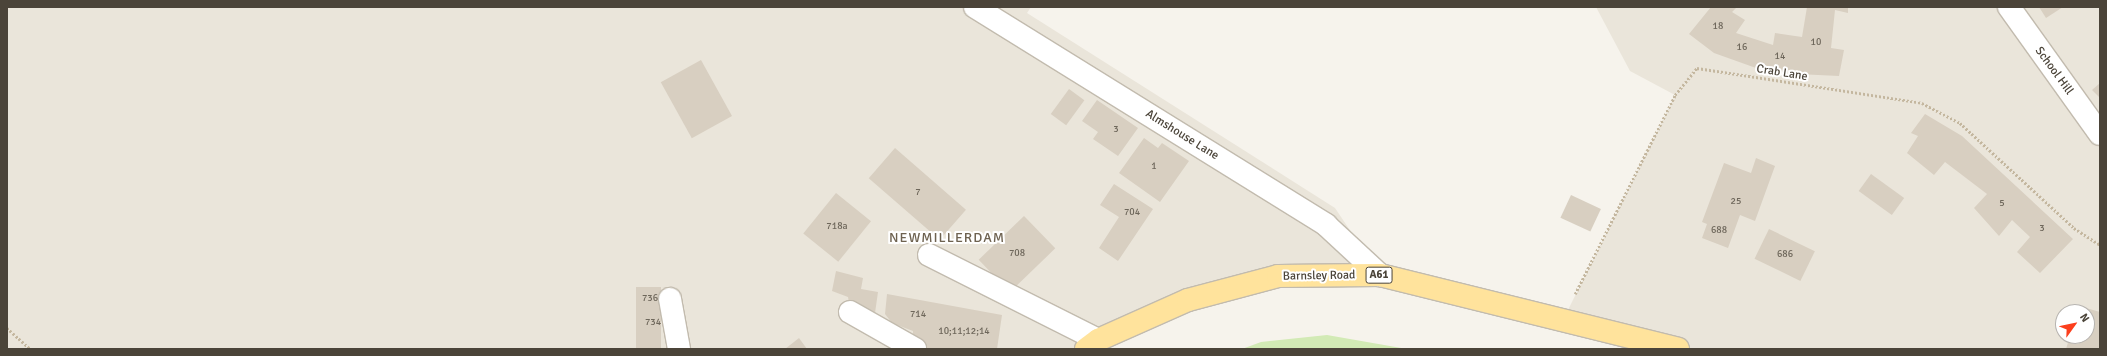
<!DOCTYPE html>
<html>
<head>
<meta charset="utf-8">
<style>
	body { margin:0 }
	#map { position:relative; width:2107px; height:356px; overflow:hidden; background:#f6f3ec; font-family:Signika,sans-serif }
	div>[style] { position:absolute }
	.residential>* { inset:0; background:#eae5da }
	.green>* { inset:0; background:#d2eab5 }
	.building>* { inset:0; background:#d8cfc1; transform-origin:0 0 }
	.path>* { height:2.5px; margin-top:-1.25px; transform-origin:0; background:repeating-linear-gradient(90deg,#c4b79f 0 2px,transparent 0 4px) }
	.roads { filter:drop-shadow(1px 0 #c2bbae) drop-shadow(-1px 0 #c2bbae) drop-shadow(0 1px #c2bbae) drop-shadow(0 -1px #c2bbae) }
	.minor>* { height:22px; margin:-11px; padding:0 11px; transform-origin:11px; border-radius:11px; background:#fff }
	.major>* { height:22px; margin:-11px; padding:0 11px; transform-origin:11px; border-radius:11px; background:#ffe39c }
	span { translate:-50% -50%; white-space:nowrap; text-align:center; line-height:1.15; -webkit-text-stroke:4px #fff; paint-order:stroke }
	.number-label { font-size:10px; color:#6e675b }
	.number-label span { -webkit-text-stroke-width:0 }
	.shield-label span { padding:1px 3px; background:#fff; border:1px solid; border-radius:3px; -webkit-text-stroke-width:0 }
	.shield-label { font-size:11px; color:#4b4439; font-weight:700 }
	.street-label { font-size:12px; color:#4b4439 }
	.quarter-label { font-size:14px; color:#6e6250; letter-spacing:1px }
	.frame { position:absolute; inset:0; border:8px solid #4b4439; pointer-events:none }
	.north { position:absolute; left:2055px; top:304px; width:40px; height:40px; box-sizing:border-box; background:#fff; border:1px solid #b7b4b0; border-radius:50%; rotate:57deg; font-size:11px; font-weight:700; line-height:16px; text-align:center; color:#4b4439 }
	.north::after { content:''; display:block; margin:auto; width:14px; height:18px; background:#fc3f1d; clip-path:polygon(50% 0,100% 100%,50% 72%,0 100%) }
</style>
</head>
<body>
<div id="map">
	<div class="residential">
		<i style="clip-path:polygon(7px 7px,1031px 7px,1027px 13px,1335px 208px,1380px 275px,1278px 276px,1086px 349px,7px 349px)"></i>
		<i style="clip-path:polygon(evenodd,1596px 7px,2100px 7px,2100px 349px,1678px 349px,1563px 320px,1675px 95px,1630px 71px,1596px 7px,2063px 312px,2087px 312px,2087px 336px,2063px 336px,2063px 312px)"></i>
	</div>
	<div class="green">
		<i style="clip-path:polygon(1327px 335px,1407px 349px,1242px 349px,1261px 342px)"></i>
	</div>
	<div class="building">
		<i style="clip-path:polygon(1711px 7px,1737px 7px,1732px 12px,1745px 20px,1736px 33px,1773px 45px,1775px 33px,1802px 37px,1807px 7px,1848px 7px,1848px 13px,1835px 10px,1831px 48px,1844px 50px,1839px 76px,1797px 74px,1756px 68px,1714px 53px,1689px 34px)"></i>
		<i style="clip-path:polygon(2039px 7px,2063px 7px,2046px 18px)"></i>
		<i style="left:701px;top:60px;width:64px;height:46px;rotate:61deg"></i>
		<i style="clip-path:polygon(2100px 83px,2100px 98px,2092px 90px)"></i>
		<i style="left:1069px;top:89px;width:19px;height:31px;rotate:36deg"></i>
		<i style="clip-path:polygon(1097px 100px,1138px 128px,1118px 156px,1093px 139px,1098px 132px,1082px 121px)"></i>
		<i style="clip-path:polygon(1925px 114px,1962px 136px,2073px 239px,2040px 273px,2017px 252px,2030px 237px,2012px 220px,1999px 236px,1974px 208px,1987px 194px,1945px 162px,1934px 175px,1907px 153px,1918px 136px,1911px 133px)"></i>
		<i style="clip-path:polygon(1144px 138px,1158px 148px,1162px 143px,1189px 161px,1160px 202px,1119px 173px)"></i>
		<i style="left:895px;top:148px;width:94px;height:40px;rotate:41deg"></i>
		<i style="clip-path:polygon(1756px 158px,1775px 166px,1755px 221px,1740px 215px,1728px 248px,1702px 238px,1707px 224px,1702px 222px,1724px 163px,1751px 173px)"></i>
		<i style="left:1871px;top:174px;width:41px;height:21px;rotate:36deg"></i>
		<i style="clip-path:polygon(1114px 184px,1153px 209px,1118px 261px,1099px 248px,1119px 217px,1100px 205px)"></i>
		<i style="left:836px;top:193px;width:45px;height:52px;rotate:39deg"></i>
		<i style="left:1571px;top:195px;width:33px;height:25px;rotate:25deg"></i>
		<i style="left:1024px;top:216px;width:45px;height:63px;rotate:46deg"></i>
		<i style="left:1769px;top:229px;width:51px;height:33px;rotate:26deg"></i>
		<i style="clip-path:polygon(836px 271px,863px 278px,861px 289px,878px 292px,874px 320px,849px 303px,848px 297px,832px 291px)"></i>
		<i style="left:636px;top:287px;width:25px;height:63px"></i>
		<i style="clip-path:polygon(887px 294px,1002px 315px,997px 349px,921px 349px,913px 343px,913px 331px,892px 323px,885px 314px)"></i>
		<i style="clip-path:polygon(2079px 306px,2100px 312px,2100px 349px,2066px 349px,2070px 336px,2087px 336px,2087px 312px,2077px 312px)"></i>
		<i style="clip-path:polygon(799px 338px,807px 349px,785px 349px)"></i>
	</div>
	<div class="path">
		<i style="left:1575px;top:294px;width:223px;rotate:-63.3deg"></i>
		<i style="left:1675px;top:95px;width:35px;rotate:-51deg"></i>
		<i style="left:1697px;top:68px;width:228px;rotate:8.8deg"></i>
		<i style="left:1922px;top:103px;width:43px;rotate:27.8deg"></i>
		<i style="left:1960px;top:123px;width:155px;rotate:42.6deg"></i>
		<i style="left:2074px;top:228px;width:31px;rotate:33deg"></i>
		<i style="left:7px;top:328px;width:31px;rotate:42deg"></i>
	</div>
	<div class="roads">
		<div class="minor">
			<i style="left:975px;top:7px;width:413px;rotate:31.8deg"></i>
			<i style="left:1326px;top:225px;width:74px;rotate:42.8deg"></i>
			<i style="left:2009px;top:7px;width:156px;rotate:54.4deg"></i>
			<i style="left:929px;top:255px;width:189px;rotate:26.7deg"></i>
			<i style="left:670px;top:299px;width:51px;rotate:79.8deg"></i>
			<i style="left:850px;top:312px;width:75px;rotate:29.6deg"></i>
		</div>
		<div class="major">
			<i style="left:1086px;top:349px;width:15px;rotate:-37deg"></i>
			<i style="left:1098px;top:340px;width:98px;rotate:-24deg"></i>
			<i style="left:1188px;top:300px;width:93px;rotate:-14.9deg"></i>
			<i style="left:1278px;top:276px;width:102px;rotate:-0.6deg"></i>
			<i style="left:1380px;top:275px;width:307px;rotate:13.9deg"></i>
		</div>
	</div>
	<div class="number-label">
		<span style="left:1718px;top:27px">18</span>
		<span style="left:1816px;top:43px">10</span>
		<span style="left:1742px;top:48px">16</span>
		<span style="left:1780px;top:57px">14</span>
		<span style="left:1116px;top:130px">3</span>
		<span style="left:1154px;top:167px">1</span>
		<span style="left:918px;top:193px">7</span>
		<span style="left:1736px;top:202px">25</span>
		<span style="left:2002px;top:204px">5</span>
		<span style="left:1132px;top:213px">704</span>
		<span style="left:837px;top:227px">718a</span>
		<span style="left:2042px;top:229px">3</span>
		<span style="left:1719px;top:231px">688</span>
		<span style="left:1017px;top:254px">708</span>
		<span style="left:1785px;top:255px">686</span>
		<span style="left:650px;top:299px">736</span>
		<span style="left:918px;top:315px">714</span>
		<span style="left:653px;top:323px">734</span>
		<span style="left:964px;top:332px">10;11;12;14</span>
	</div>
	<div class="shield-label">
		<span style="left:1379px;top:275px">A61</span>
	</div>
	<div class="street-label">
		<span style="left:2054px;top:71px;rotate:54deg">School Hill</span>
		<span style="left:1782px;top:73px;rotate:9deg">Crab Lane</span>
		<span style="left:1182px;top:135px;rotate:32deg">Almshouse Lane</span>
		<span style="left:1319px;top:276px;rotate:-1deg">Barnsley Road</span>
	</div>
	<div class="quarter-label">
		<span style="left:947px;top:238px">NEWMILLERDAM</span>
	</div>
	<div class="frame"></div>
	<div class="north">N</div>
</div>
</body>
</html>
